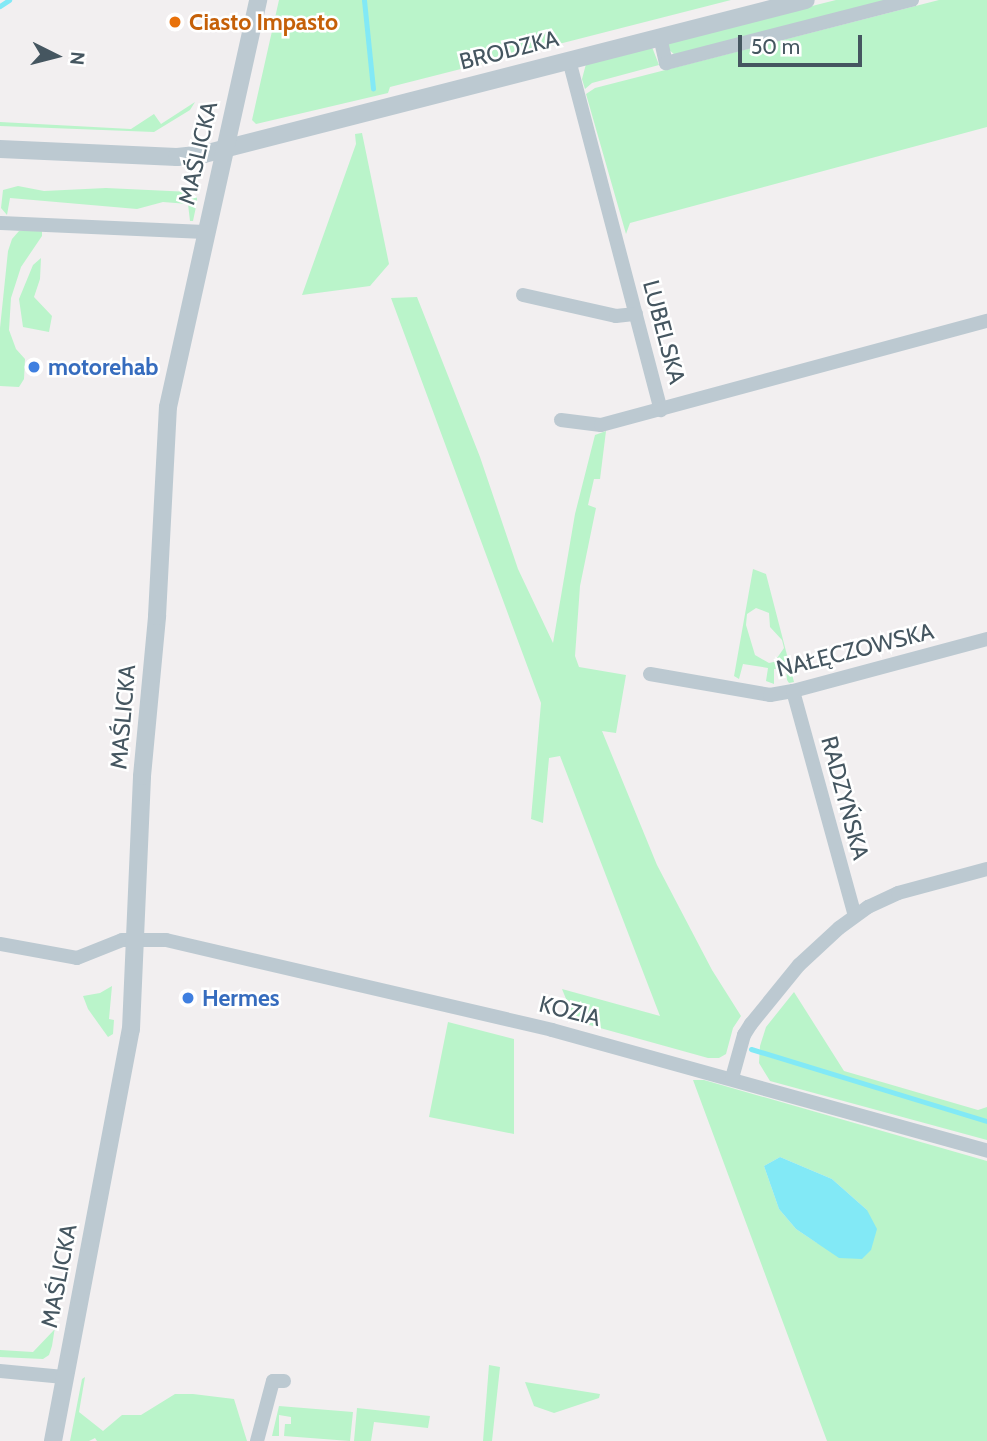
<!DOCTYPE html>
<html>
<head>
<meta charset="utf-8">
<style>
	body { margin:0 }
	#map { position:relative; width:987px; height:1441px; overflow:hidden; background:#f2eff0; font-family:Cabin,sans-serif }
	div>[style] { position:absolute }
	.green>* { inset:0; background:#baf4ca }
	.water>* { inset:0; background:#82e9f6 }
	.stream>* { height:5px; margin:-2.5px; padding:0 2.5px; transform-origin:2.5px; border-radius:2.5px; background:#82e9f6 }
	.minor>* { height:14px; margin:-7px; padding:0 7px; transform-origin:7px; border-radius:7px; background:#bcc9d1 }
	.tertiary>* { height:18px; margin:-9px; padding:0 9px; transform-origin:9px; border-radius:9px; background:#bcc9d1 }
	.dots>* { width:19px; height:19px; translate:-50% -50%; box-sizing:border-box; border:4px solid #fff; border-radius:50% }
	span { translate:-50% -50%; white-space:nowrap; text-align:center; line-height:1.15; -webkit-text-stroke:5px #fff; paint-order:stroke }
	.food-label { font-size:23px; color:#c56008; font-weight:700 }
	.left { translate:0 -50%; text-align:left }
	.street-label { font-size:23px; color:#455660 }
	.shop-label { font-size:23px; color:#366cbe; font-weight:700 }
	.north { position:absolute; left:21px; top:21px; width:70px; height:70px; -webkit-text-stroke:5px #fff; paint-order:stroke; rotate:96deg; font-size:19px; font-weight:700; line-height:28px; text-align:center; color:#455660 }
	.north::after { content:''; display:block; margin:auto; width:24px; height:32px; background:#455660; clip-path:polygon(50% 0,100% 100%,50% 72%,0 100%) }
	.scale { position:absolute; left:738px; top:35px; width:124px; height:32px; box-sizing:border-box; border:4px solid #455660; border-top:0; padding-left:9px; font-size:21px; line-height:24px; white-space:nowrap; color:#455660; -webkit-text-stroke:5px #fff; paint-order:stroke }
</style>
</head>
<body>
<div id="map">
	<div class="green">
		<i style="clip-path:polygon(279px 0,731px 0,390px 87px,388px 93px,256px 124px,252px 120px)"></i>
		<i style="clip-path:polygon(836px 0,890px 0,675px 55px,668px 49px,669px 42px)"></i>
		<i style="clip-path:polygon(939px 0,987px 0,987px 127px,630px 223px,626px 234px,586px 94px,595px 88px)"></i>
		<i style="clip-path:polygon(652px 47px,659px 65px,592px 83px,585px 89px,582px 79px,586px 64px)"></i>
		<i style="clip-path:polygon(195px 102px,190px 110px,154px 132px,0 126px,0 122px,131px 129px,154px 114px,161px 124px)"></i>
		<i style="clip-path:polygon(362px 133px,389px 264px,370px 286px,302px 295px,356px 144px,355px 134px)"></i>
		<i style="clip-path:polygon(18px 186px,44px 191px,106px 188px,191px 192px,197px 197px,197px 202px,193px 221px,190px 221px,188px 204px,163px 202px,137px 209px,10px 198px,7px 215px,1px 208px,3px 190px)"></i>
		<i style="clip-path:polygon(19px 231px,42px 231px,42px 236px,21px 267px,11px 298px,9px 330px,16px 349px,25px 359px,24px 379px,19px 387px,0 386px,0 328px,8px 251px,12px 239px)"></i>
		<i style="clip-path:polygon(41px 258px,40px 279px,34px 297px,52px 316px,49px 332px,23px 327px,19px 299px,33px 265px)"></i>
		<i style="clip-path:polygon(417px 297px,480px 457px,518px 569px,553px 643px,575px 514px,595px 435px,606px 431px,600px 479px,594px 479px,588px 505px,596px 508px,580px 586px,575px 656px,579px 667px,626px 675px,616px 733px,602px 731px,657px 865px,712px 970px,741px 1016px,733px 1028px,726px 1054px,719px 1058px,708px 1058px,575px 1021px,562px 989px,660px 1016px,560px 756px,549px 758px,543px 823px,531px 819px,541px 703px,391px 298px)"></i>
		<i style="clip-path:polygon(evenodd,753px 569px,766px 574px,794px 682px,789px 683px,787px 680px,786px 668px,774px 669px,774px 684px,766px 681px,768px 668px,743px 664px,739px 679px,734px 676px,753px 569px,756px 608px,769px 613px,770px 627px,782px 640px,784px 648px,777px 658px,778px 661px,769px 663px,755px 655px,746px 625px,747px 614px,756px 608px)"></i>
		<i style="clip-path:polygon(112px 986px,109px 1019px,114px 1020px,113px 1034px,108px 1037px,88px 1009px,83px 996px,100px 993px)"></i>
		<i style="clip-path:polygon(794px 992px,844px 1071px,978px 1110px,987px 1107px,987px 1140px,770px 1081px,759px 1063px,760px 1046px,766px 1027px)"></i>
		<i style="clip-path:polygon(448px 1022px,514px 1039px,514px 1134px,429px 1117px)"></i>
		<i style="clip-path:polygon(evenodd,693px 1080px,704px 1080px,987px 1161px,987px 1441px,827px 1441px,693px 1080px,780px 1157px,832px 1179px,867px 1210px,817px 1243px,796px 1229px,779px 1209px,764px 1166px,780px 1157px)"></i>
		<i style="clip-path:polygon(58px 1308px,52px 1346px,49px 1355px,43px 1359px,0 1357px,0 1350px,33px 1352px,54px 1330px)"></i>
		<i style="clip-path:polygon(489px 1365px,500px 1367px,492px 1441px,483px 1441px)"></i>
		<i style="clip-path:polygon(85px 1377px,79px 1412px,103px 1431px,122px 1415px,141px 1415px,175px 1394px,193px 1394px,234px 1399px,247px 1441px,97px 1441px,95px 1438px,89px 1441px,70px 1441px,82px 1379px)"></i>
		<i style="clip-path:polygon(525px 1382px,600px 1394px,599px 1398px,554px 1413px,534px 1406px)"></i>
		<i style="clip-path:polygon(279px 1406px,353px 1412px,350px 1441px,284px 1436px,285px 1424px,291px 1424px,291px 1417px,279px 1415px,279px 1436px,272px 1436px)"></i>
		<i style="clip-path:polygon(357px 1408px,430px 1416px,428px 1428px,374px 1422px,371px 1441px,354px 1441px)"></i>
	</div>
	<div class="water">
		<i style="clip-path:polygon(780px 1157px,832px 1179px,867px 1210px,877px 1229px,871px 1250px,862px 1259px,839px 1258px,796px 1229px,779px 1209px,764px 1166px)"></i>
	</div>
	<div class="stream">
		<i style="left:364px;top:0;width:89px;rotate:84.2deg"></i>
		<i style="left:0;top:6px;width:11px;rotate:-34deg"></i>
		<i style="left:751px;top:1049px;width:247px;rotate:17deg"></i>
	</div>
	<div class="minor">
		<i style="left:660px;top:37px;width:27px;rotate:77deg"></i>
		<i style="left:666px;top:63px;width:254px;rotate:-14.4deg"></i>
		<i style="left:569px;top:60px;width:362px;rotate:75.3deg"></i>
		<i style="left:1px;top:223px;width:204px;rotate:2.5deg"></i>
		<i style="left:523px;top:295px;width:95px;rotate:12.7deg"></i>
		<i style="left:616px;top:316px;width:20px;rotate:-6deg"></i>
		<i style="left:561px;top:420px;width:40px;rotate:7.1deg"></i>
		<i style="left:601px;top:425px;width:400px;rotate:-15.1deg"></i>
		<i style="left:650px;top:674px;width:122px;rotate:9.9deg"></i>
		<i style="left:770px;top:695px;width:23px;rotate:-10deg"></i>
		<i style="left:793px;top:691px;width:201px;rotate:-15deg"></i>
		<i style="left:793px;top:691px;width:233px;rotate:74.6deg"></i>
		<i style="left:0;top:944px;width:78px;rotate:10.3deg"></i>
		<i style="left:77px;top:958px;width:48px;rotate:-21.8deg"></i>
		<i style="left:122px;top:940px;width:44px"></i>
		<i style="left:166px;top:940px;width:396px;rotate:13.1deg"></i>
		<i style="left:552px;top:1030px;width:452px;rotate:15.5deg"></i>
		<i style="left:732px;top:1078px;width:45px;rotate:-74.4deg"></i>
		<i style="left:744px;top:1035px;width:13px;rotate:-58deg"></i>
		<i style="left:751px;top:1024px;width:76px;rotate:-50.9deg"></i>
		<i style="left:799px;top:965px;width:54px;rotate:-42.8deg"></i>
		<i style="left:839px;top:928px;width:36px;rotate:-36deg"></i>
		<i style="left:868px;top:907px;width:33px;rotate:-25deg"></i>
		<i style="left:898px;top:893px;width:92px;rotate:-15.1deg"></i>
		<i style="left:0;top:1371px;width:64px;rotate:5.4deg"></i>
		<i style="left:257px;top:1441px;width:62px;rotate:-75.1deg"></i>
		<i style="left:273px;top:1381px;width:11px"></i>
	</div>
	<div class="tertiary">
		<i style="left:0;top:149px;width:177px;rotate:2.6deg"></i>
		<i style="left:177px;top:157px;width:27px;rotate:-6deg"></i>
		<i style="left:204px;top:154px;width:621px;rotate:-14.35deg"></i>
		<i style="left:53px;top:1441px;width:419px;rotate:-79.3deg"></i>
		<i style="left:131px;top:1029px;width:253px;rotate:-87.5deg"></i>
		<i style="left:142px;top:776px;width:161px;rotate:-84.6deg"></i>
		<i style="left:157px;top:616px;width:209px;rotate:-87deg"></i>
		<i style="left:168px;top:407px;width:417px;rotate:-77.5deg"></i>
	</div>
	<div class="dots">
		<i style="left:175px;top:22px;background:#e8710a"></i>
		<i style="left:34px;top:367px;background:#3f7fe0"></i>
		<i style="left:188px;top:998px;background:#3f7fe0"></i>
	</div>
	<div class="food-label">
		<span class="left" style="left:189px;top:22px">Ciasto Impasto</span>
	</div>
	<div class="street-label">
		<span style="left:509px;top:50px;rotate:-14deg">BRODZKA</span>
		<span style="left:198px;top:153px;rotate:-77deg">MAŚLICKA</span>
		<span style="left:664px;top:332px;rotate:75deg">LUBELSKA</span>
		<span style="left:855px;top:650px;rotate:-14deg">NAŁĘCZOWSKA</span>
		<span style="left:123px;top:717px;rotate:-85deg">MAŚLICKA</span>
		<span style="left:845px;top:798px;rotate:75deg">RADZYŃSKA</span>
		<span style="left:570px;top:1011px;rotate:14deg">KOZIA</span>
		<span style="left:59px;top:1276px;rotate:-79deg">MAŚLICKA</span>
	</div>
	<div class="shop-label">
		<span class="left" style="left:48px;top:367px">motorehab</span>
		<span class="left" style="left:202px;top:998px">Hermes</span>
	</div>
	<div class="north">N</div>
	<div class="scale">50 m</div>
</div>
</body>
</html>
